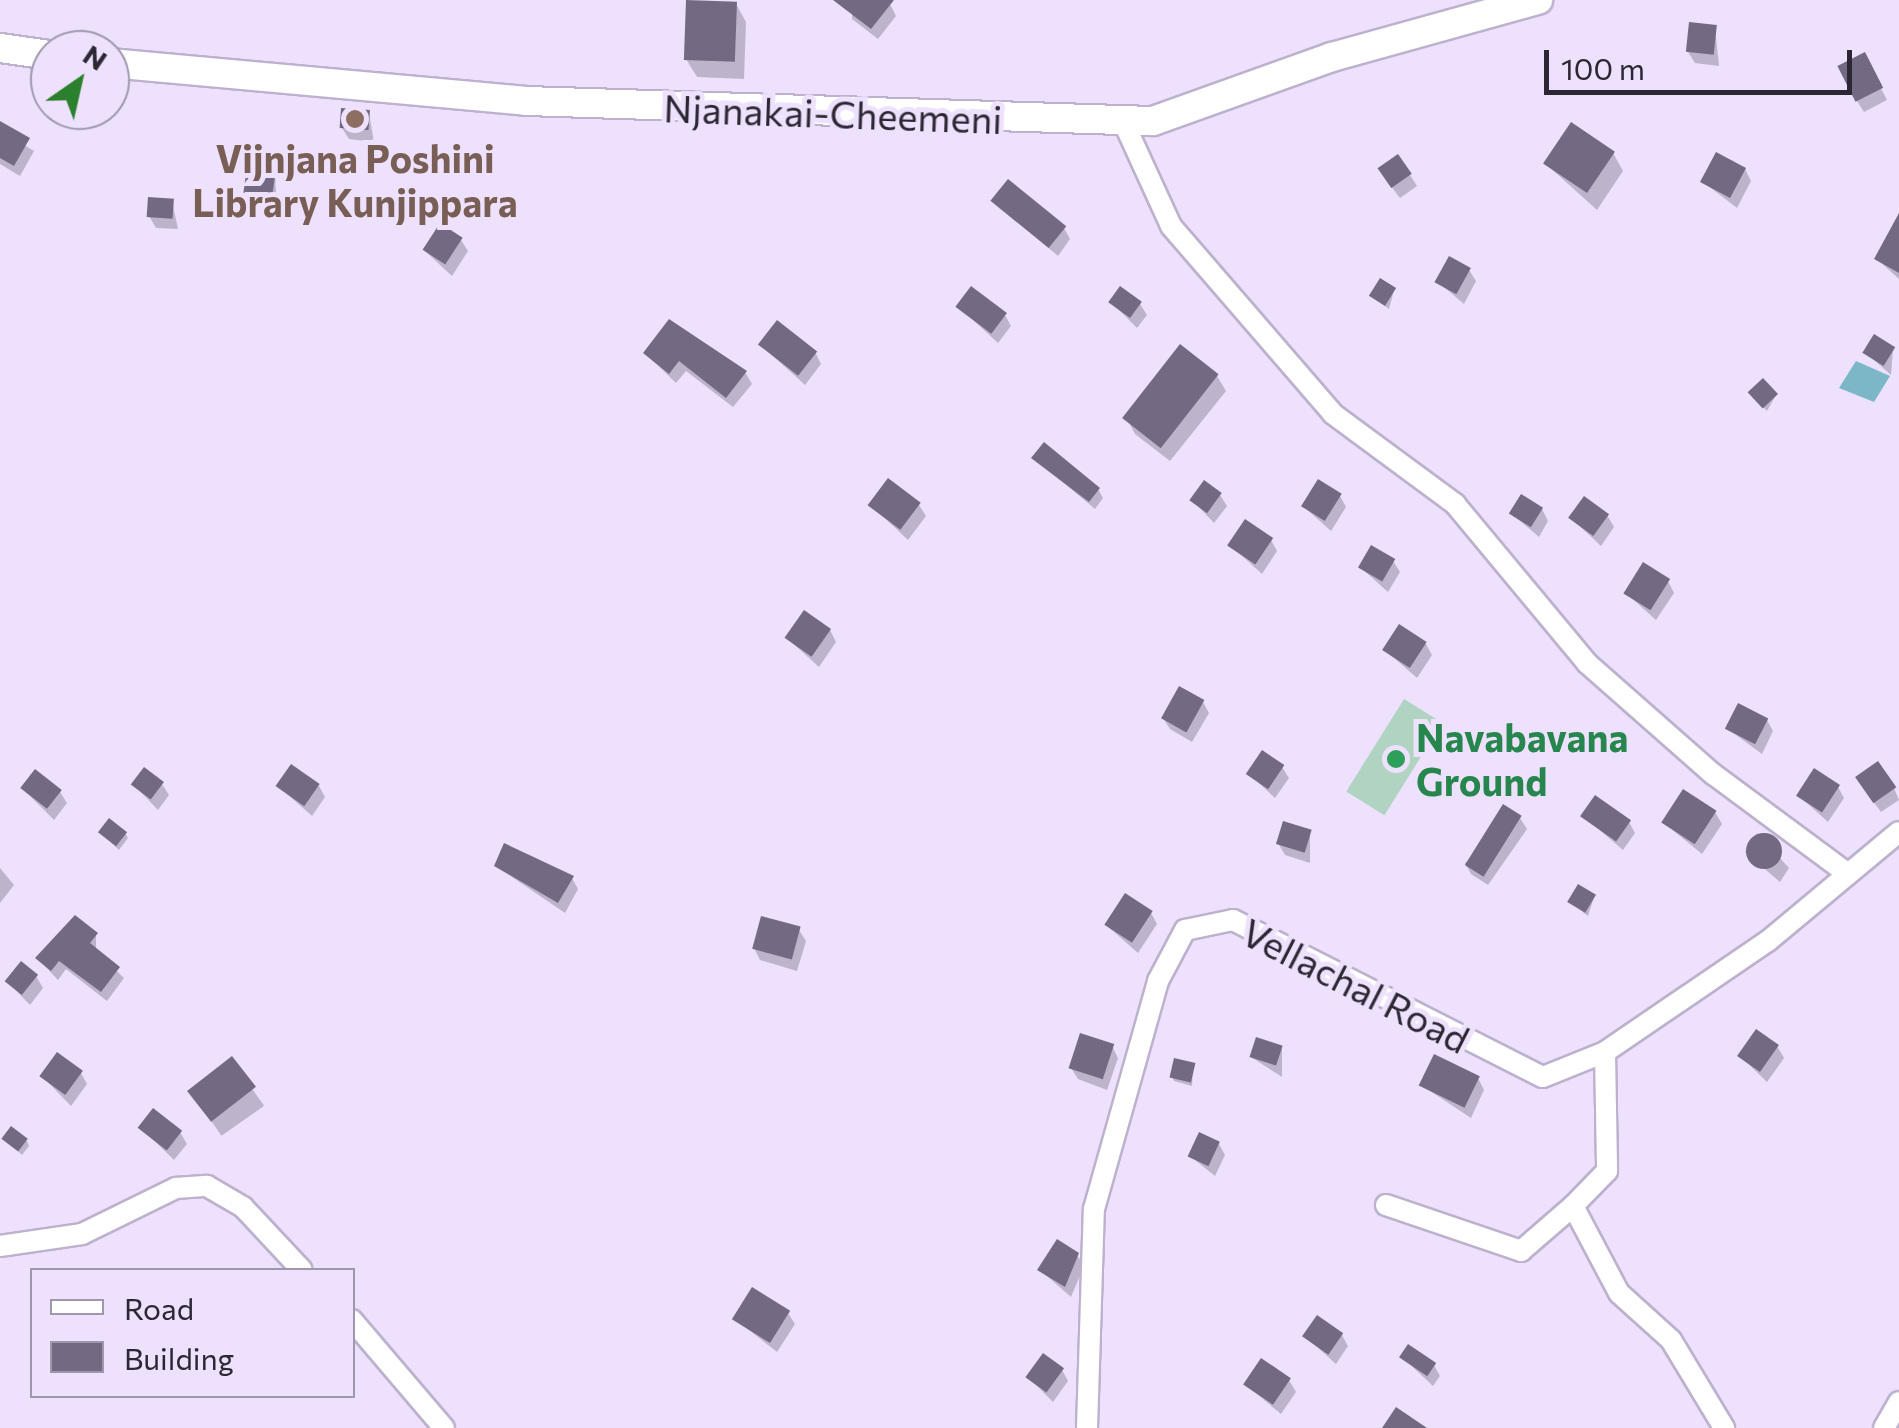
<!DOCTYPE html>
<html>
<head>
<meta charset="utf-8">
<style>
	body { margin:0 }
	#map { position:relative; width:1899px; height:1428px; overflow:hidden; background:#ede1fe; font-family:Commissioner,sans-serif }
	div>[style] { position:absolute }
	.green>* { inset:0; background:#b1d4c2; transform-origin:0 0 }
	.water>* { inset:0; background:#7cb7c7 }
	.shadow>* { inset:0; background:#0003; transform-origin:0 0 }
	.building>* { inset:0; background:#746982; transform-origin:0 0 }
	.round { border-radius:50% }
	.roads { filter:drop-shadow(2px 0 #bdb1cd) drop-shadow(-2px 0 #bdb1cd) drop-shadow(0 2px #bdb1cd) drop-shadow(0 -2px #bdb1cd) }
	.minor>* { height:20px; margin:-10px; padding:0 10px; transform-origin:10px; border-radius:10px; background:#fff }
	.secondary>* { height:28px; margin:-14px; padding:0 14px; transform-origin:14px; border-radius:14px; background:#fff }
	.dots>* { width:28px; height:28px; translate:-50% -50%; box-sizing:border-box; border:5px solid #ede1fe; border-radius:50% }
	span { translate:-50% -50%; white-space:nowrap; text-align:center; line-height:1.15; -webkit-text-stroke:10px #ede1fe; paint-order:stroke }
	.street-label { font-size:38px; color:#2c2732 }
	.education-label { font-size:38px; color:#785e54; font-weight:700 }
	.leisure-label { font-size:38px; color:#27864d; font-weight:700 }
	.left { translate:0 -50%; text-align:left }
	.legend { position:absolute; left:30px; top:1268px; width:325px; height:130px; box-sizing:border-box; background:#ede1fe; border:2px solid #a097ac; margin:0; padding:12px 18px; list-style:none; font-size:30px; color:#2c2732 }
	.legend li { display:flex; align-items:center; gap:20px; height:50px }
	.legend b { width:50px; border:2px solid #a097ac }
	.north { position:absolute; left:30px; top:30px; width:100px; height:100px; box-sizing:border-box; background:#ede1fe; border:2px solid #a097ac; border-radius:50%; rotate:34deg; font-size:28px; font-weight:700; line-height:40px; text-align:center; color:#2c2732 }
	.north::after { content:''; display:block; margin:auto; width:35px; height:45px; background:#2b802d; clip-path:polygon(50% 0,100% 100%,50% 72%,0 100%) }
	.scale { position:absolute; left:1544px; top:50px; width:308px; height:45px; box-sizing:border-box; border:5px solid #2c2732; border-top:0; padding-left:12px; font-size:30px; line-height:35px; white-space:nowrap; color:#2c2732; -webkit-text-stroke:8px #ede1fe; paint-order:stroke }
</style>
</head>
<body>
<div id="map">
	<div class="green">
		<i style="left:1404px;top:699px;width:45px;height:109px;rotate:32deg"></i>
	</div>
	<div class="water">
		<i style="clip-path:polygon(1856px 361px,1890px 376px,1874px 402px,1839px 388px)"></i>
	</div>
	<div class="shadow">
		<i style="clip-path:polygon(852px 0,890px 4px,896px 16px,878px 39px,852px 19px)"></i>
		<i style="clip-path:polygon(736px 4px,746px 22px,744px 79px,697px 77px,686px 59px)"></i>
		<i style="clip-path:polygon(1715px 27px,1719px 66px,1695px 63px,1688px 52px)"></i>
		<i style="clip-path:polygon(1870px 67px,1887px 100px,1864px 112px,1857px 101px)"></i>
		<i style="clip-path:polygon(369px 113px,374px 142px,349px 139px,342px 128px)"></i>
		<i style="clip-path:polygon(0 130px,34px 151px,20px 176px,0 164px)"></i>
		<i style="clip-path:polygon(1613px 153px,1623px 171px,1597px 210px,1546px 164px)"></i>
		<i style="clip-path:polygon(1745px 169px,1751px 181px,1737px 208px,1703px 182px)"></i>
		<i style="clip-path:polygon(275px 174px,277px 208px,252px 204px,245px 192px)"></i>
		<i style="clip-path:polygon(1410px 175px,1417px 186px,1400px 198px,1387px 181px)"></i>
		<i style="clip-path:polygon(172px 201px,178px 229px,156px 228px,149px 216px)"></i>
		<i style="clip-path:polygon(993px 201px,1064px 228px,1070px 239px,1058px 256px)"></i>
		<i style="clip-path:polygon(1899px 225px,1899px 279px,1877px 259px)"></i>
		<i style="clip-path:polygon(461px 240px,468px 251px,452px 276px,424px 250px)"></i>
		<i style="clip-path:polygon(1469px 270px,1476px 281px,1464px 304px,1438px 282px)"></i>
		<i style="clip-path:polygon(1394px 290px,1389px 309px,1372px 296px)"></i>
		<i style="clip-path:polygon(1111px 302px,1140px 304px,1147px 315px,1137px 328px)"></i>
		<i style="clip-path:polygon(959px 307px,1005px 315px,1011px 326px,998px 343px)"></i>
		<i style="clip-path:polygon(761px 345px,815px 352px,821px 364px,805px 385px)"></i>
		<i style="clip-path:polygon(1893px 349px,1891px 375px,1865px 352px)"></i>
		<i style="clip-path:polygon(646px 354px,745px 372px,752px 384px,733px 407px,686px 371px,676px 383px)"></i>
		<i style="clip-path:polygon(1217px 376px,1226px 391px,1170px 461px,1135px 434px,1127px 419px)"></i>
		<i style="clip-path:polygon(1776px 395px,1767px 411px,1753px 397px)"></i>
		<i style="clip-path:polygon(1034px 458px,1098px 489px,1103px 498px,1095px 509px)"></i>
		<i style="clip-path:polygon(1220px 495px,1227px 506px,1214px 523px,1192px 500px)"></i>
		<i style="clip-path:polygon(1340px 496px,1346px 507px,1331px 531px,1303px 506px)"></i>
		<i style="clip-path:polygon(871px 505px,919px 505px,926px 516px,908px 540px)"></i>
		<i style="clip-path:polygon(1542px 509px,1548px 521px,1539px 537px,1512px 514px)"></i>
		<i style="clip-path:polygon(1607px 515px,1614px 527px,1601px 546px,1571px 518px)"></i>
		<i style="clip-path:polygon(1271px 540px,1277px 551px,1262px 574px,1230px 545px)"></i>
		<i style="clip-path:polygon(1393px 561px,1400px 572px,1388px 592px,1360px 567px)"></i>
		<i style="clip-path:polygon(1668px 581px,1674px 593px,1656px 620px,1626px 593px)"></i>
		<i style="clip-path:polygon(830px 630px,836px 642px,819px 667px,788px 639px)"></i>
		<i style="clip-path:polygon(1426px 644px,1432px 655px,1417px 678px,1385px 650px)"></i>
		<i style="clip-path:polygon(1203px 702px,1209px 713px,1192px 742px,1170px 729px,1163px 718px)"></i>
		<i style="clip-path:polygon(1767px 720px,1773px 731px,1762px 754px,1728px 729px)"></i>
		<i style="clip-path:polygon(1282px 767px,1289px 778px,1275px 798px,1249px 774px)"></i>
		<i style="clip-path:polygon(162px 784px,169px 795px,158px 810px,134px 785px)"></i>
		<i style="clip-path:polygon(278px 786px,319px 786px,325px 797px,312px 816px)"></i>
		<i style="clip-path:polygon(1838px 787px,1844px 798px,1828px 822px,1799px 796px)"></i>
		<i style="clip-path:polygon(1894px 788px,1899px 800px,1881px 812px,1864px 789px)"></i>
		<i style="clip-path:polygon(23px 789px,60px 792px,67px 803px,54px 820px)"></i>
		<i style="clip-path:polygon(1715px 812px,1722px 824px,1702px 854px,1664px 823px)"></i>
		<i style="clip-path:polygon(1583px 816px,1629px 822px,1635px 833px,1623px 850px)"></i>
		<i style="clip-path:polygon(1520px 818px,1527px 829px,1488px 885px,1471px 874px,1465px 863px)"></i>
		<i style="clip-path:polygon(1310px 832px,1310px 863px,1285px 855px,1278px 843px)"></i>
		<i style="clip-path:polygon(101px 833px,125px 833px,128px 838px,119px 850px)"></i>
		<i style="clip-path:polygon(1757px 833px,1789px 868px,1780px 882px,1745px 852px)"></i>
		<i style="clip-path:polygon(496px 866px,572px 878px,578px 889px,565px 913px)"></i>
		<i style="clip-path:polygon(0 868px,14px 885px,0 903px)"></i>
		<i style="clip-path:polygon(1594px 897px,1588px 916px,1570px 902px)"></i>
		<i style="clip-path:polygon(1151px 913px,1157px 924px,1138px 953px,1106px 925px)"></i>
		<i style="clip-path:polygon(799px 930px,806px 941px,797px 971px,760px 960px,754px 948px)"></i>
		<i style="clip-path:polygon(96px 934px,96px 951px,124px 978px,107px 1001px,66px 969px,58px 980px,38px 959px)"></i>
		<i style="clip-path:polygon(36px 976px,43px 988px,30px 1005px,8px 982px)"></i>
		<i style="clip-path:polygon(1112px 1046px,1118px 1058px,1107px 1090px,1078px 1079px,1071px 1068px)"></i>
		<i style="clip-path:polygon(1777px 1046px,1784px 1058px,1767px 1082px,1740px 1056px)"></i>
		<i style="clip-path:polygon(1282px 1049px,1282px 1077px,1251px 1057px)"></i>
		<i style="left:232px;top:1060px;width:56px;height:52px;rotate:55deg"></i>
		<i style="clip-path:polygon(1193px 1065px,1192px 1086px,1174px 1081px,1172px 1076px)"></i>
		<i style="clip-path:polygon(81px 1073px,87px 1084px,71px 1106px,42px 1076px)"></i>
		<i style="clip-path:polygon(1478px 1078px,1484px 1090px,1471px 1118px,1421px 1085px)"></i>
		<i style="clip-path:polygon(141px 1128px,180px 1132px,187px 1144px,174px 1160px)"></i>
		<i style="clip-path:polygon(5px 1139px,27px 1141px,29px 1146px,22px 1155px)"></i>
		<i style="clip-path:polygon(1219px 1144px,1225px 1155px,1215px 1176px,1190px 1156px)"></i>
		<i style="clip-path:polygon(1077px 1255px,1084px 1266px,1071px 1297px,1040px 1270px)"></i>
		<i style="clip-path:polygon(788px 1313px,795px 1324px,777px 1352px,735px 1319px)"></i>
		<i style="clip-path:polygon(1342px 1335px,1348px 1346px,1336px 1364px,1306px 1337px)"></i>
		<i style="clip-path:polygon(1402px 1357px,1434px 1365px,1440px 1376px,1433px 1386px)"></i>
		<i style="clip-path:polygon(1062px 1370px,1068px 1381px,1053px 1402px,1028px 1377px)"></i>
		<i style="clip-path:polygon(1289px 1380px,1296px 1392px,1281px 1414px,1246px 1385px)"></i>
	</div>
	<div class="building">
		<i style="left:686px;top:0;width:51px;height:60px;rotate:2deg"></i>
		<i style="clip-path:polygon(833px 0,894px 0,871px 29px)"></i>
		<i style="left:1689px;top:22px;width:28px;height:30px;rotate:6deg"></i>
		<i style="left:1865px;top:52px;width:40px;height:31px;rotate:63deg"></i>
		<i style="left:341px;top:108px;width:29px;height:20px;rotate:4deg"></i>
		<i style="clip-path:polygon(0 121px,30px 138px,14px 166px,0 158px)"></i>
		<i style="left:1571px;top:122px;width:53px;height:50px;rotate:34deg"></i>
		<i style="left:1716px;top:152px;width:34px;height:34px;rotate:28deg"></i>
		<i style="left:1398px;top:154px;width:24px;height:25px;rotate:55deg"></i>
		<i style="left:247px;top:167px;width:29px;height:26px;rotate:8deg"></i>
		<i style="left:1008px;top:179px;width:75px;height:28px;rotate:39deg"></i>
		<i style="left:148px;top:197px;width:26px;height:20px;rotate:4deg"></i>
		<i style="clip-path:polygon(1899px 213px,1899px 273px,1874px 259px)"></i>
		<i style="left:440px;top:223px;width:27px;height:32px;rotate:33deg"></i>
		<i style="left:1449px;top:256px;width:25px;height:30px;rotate:29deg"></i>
		<i style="left:1380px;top:278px;width:19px;height:21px;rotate:32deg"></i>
		<i style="left:971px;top:286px;width:45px;height:26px;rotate:37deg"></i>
		<i style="left:1120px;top:286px;width:27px;height:20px;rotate:36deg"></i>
		<i style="clip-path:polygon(669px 319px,747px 371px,726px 398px,679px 361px,669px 374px,643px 353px)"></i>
		<i style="left:777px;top:320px;width:51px;height:31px;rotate:38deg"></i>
		<i style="left:1874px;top:334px;width:25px;height:22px;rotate:32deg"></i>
		<i style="left:1180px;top:344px;width:49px;height:94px;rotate:38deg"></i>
		<i style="left:1763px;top:378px;width:22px;height:21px;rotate:47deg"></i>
		<i style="clip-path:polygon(1044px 442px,1100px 488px,1089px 502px,1031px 458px)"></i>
		<i style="left:888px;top:478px;width:41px;height:34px;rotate:37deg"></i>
		<i style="left:1318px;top:479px;width:28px;height:32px;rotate:32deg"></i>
		<i style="left:1204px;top:480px;width:22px;height:25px;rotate:36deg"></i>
		<i style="left:1521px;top:494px;width:26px;height:23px;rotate:32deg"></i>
		<i style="left:1584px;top:496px;width:31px;height:27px;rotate:36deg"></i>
		<i style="left:1245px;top:519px;width:34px;height:32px;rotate:34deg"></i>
		<i style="left:1371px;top:545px;width:28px;height:26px;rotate:30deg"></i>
		<i style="left:1643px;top:562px;width:32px;height:37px;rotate:32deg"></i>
		<i style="left:804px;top:610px;width:33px;height:34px;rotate:35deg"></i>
		<i style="left:1399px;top:624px;width:33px;height:31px;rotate:33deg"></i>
		<i style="left:1179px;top:686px;width:29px;height:37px;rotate:29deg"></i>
		<i style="left:1738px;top:703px;width:34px;height:29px;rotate:27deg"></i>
		<i style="left:1262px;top:750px;width:27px;height:29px;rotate:34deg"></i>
		<i style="left:1878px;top:761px;width:32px;height:28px;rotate:55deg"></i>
		<i style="left:291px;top:764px;width:35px;height:27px;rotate:35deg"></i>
		<i style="left:144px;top:767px;width:25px;height:22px;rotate:37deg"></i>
		<i style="left:1814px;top:768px;width:31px;height:33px;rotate:33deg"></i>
		<i style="left:35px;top:769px;width:34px;height:24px;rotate:38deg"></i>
		<i style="left:1683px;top:789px;width:40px;height:40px;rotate:33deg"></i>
		<i style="left:1595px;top:795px;width:44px;height:26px;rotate:35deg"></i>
		<i style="left:1503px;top:804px;width:22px;height:72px;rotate:32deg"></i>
		<i style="left:109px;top:818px;width:23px;height:18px;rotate:38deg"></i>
		<i style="left:1283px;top:821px;width:30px;height:24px;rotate:17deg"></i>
		<i class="round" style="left:1746px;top:833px;width:36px;height:36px"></i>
		<i style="clip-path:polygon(504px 843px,574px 876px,558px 903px,494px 866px)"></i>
		<i style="left:1578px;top:884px;width:21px;height:21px;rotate:31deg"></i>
		<i style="left:1125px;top:893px;width:33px;height:38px;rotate:33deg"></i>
		<i style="clip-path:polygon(75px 915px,98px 933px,90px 943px,120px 967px,101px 992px,59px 961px,51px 971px,35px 958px)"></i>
		<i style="left:761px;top:916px;width:41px;height:34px;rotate:15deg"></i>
		<i style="left:21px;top:961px;width:22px;height:26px;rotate:39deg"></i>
		<i style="left:1756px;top:1029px;width:28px;height:33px;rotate:35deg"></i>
		<i style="left:1080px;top:1033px;width:36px;height:37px;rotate:18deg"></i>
		<i style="left:1256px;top:1037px;width:28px;height:21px;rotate:18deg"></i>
		<i style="left:57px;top:1052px;width:32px;height:30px;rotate:36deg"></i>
		<i style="left:1434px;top:1054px;width:51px;height:35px;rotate:26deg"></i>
		<i style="left:232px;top:1056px;width:39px;height:57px;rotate:52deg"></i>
		<i style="left:1174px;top:1058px;width:22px;height:20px;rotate:13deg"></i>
		<i style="left:153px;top:1108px;width:37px;height:25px;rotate:38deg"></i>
		<i style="left:11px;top:1126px;width:21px;height:16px;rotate:37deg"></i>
		<i style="left:1199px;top:1132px;width:23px;height:27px;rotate:25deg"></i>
		<i style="clip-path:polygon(1057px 1239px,1079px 1253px,1065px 1287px,1037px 1270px)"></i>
		<i style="left:752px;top:1287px;width:45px;height:38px;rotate:32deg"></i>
		<i style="left:1317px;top:1315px;width:32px;height:26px;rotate:35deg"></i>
		<i style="left:1408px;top:1344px;width:34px;height:16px;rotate:34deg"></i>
		<i style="left:1043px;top:1353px;width:26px;height:30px;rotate:36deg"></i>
		<i style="left:1261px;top:1358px;width:36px;height:32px;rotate:34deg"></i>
		<i style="clip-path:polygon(1396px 1407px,1427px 1428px,1382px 1428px)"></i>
	</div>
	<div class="roads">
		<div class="minor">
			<i style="left:1123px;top:121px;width:115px;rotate:65.4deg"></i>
			<i style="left:1171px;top:226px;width:248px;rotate:49.2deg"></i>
			<i style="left:1333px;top:414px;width:152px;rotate:36.4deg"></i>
			<i style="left:1455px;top:504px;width:207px;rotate:50.3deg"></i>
			<i style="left:1587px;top:663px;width:168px;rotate:41.4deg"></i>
			<i style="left:1713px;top:774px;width:168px;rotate:36.5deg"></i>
			<i style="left:1605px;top:1052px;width:119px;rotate:89deg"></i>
			<i style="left:1607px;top:1171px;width:49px;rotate:134.2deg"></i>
			<i style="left:1573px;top:1206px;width:98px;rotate:62.1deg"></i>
			<i style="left:1619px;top:1293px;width:70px;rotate:42.1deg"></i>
			<i style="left:1671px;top:1340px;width:103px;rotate:58.9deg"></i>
			<i style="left:1386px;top:1205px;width:143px;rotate:18.8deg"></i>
			<i style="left:1521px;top:1251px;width:69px;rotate:-40.9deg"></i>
			<i style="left:0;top:1246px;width:83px;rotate:-8.3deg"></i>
			<i style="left:82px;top:1234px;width:105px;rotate:-26.1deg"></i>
			<i style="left:176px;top:1188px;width:31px;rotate:-4deg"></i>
			<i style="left:207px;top:1186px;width:42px;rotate:30.3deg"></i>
			<i style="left:243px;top:1207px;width:86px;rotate:46.9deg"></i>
			<i style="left:352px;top:1320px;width:142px;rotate:49.6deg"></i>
			<i style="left:1087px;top:1428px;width:219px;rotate:-88.2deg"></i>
			<i style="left:1094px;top:1209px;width:237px;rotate:-74.3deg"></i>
			<i style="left:1158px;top:981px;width:58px;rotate:-62.1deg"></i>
			<i style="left:1185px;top:930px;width:49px;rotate:-11.8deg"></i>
			<i style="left:1233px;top:920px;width:347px;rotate:26.9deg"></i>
			<i style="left:1543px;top:1077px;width:67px;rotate:-22deg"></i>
			<i style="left:1605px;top:1052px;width:197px;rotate:-34.3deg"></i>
			<i style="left:1768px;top:941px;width:170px;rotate:-39.8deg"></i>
			<i style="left:1884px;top:1428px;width:30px;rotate:-60deg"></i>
		</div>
		<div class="secondary">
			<i style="left:0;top:48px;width:50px;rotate:8deg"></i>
			<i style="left:110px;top:63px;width:418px;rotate:5.2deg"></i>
			<i style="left:526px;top:101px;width:627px;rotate:1.83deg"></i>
			<i style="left:1153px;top:121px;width:190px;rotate:-19.7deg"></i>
			<i style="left:1332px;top:57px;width:214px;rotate:-15.5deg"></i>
		</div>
	</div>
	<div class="dots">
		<i style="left:355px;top:119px;background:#8d6e63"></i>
		<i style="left:1396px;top:759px;background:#2e9e5b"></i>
	</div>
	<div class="street-label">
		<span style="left:833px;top:113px;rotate:2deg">Njanakai-Cheemeni</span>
		<span style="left:1356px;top:985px;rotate:27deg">Vellachal Road</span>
	</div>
	<div class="education-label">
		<span style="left:355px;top:180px">Vijnjana Poshini<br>Library Kunjippara</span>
	</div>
	<div class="leisure-label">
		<span class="left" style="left:1416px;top:759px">Navabavana<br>Ground</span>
	</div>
	<ul class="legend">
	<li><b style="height:12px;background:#fff"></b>Road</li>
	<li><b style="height:28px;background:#746982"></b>Building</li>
	</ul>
	<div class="north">N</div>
	<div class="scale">100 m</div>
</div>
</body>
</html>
